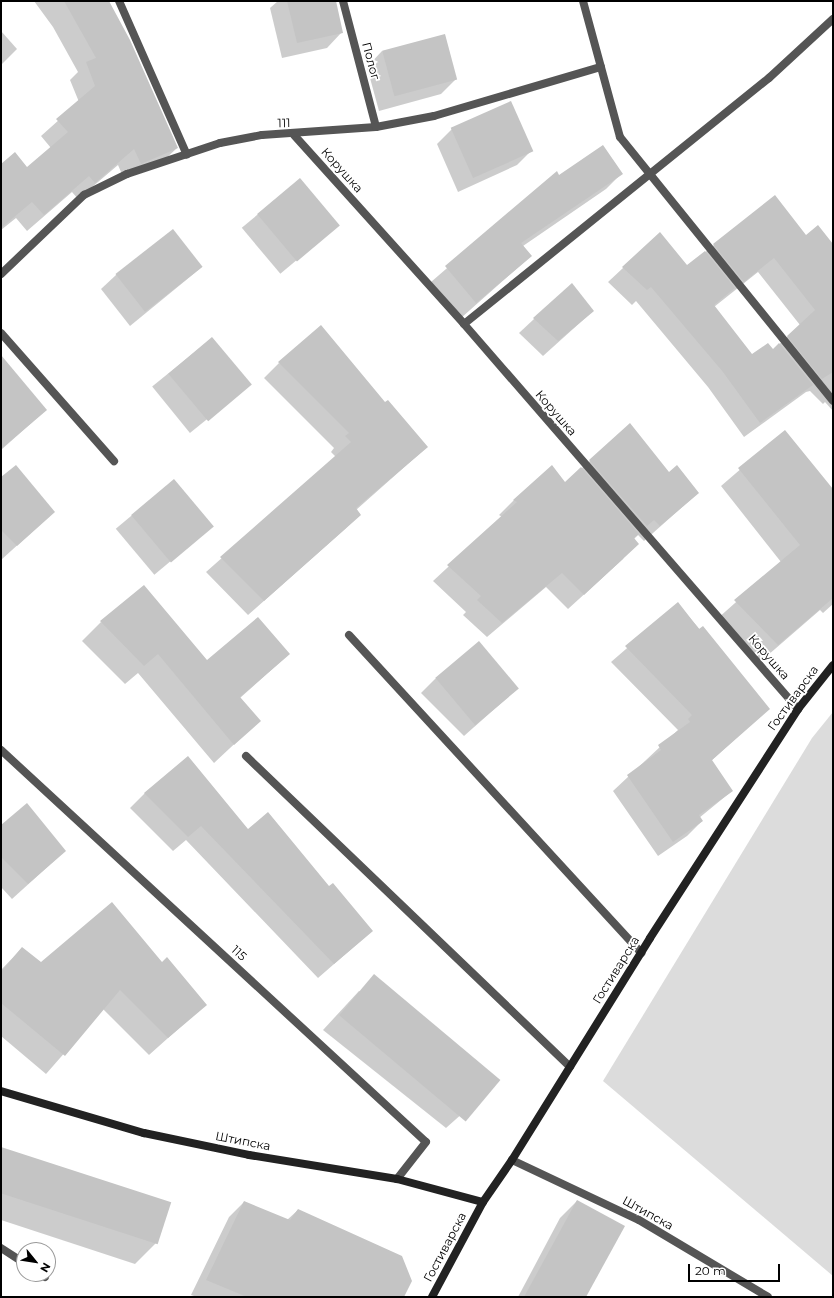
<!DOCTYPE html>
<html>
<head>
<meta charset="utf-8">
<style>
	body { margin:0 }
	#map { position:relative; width:834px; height:1298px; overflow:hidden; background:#fff; font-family:Montserrat,sans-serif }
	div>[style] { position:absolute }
	.green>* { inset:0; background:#dcdcdc }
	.shadow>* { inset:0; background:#0003; transform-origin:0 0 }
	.building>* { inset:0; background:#c4c4c4; transform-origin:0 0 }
	.lane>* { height:8px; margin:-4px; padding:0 4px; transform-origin:4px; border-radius:4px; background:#555 }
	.street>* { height:8px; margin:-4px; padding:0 4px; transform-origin:4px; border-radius:4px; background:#555 }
	.secondary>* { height:8px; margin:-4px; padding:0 4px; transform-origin:4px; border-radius:4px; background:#222 }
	span { translate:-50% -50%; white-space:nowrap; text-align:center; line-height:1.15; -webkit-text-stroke:3.5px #fff; paint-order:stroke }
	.street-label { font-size:12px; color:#000 }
	.frame { position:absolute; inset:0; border:2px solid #000; pointer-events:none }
	.north { position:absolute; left:16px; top:1242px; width:40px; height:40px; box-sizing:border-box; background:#fff; border:1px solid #999; border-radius:50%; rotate:120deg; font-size:11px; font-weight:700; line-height:16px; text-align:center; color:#000 }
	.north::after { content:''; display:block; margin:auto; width:14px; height:18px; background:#000; clip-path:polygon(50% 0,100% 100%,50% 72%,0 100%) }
	.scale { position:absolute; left:688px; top:1264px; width:92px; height:18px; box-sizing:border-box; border:2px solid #000; border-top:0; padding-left:5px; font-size:12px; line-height:14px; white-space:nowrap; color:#000; -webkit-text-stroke:3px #fff; paint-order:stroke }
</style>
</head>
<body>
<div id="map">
	<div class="green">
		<i style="clip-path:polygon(833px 712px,833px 1276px,603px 1081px,812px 738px)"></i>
	</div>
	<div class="shadow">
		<i style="clip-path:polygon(34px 1px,107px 1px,177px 148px,160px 164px,124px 179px,118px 165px,78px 199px,72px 192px,27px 231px,16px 218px,1px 230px,1px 165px,27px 168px,51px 148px,41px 136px,79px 102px,70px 80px,78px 72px,53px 27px)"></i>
		<i style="clip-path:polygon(278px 1px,334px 1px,342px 32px,327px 48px,282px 58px,270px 8px)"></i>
		<i style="clip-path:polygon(1px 31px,17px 49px,1px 65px)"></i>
		<i style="clip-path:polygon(382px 51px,456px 79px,441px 94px,379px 111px,367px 67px)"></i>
		<i style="clip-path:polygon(452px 129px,532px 150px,517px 165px,458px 192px,437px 144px)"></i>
		<i style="clip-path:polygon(557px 173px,559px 176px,621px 174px,606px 189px,523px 246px,531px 256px,461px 318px,431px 282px)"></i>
		<i style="left:300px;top:179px;width:60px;height:76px;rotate:50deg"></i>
		<i style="clip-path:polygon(evenodd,806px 236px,833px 245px,833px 411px,825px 402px,823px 404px,810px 391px,806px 392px,744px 437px,708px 387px,636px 301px,632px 305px,608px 282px,623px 268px,687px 267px,714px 245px,806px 236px,758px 272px,800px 325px,772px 351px,752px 355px,714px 307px,758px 272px)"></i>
		<i style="clip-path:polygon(202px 267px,130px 326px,101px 289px,116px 275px)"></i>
		<i style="clip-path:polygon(593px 311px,543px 356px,519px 333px,534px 319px)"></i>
		<i style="left:212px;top:338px;width:60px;height:77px;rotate:51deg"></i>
		<i style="clip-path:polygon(279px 363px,385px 404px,427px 447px,356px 510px,360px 514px,345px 529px,248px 615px,206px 572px,336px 457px,331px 452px,334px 448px,264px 378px)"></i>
		<i style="clip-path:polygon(1px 368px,46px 410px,1px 450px)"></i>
		<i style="clip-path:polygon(785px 431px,833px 507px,833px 604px,823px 613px,820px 610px,760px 662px,717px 619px,781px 562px,721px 486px)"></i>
		<i style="clip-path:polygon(590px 461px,669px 473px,698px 493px,644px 541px,638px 535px,634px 539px,623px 559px,568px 609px,546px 587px,487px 637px,463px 615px,466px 612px,433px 581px,502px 517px,499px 515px,514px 500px,565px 483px)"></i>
		<i style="clip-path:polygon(1px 478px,54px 512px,1px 560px)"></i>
		<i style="left:174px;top:480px;width:60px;height:76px;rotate:50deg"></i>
		<i style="clip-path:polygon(678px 604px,768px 709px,711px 761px,732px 791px,699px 818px,702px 821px,687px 836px,658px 856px,613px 791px,678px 730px,611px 662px)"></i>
		<i style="clip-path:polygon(101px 622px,207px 662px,289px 654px,240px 698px,259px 721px,214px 763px,138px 673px,125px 684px,82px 641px)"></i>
		<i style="clip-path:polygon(436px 678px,517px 689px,464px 736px,421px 693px)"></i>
		<i style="clip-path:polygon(145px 793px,248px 830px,329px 888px,372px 931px,318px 978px,186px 840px,173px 851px,130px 808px)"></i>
		<i style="clip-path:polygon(1px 826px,65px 851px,12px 899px,1px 887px)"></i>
		<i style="clip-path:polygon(22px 948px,41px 964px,162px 963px,205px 1005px,149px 1055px,103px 1009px,46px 1074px,1px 1036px,1px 970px)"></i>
		<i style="clip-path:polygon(359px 991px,499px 1081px,446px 1128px,323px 1030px)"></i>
		<i style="clip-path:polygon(1px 1148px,156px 1243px,135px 1264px,1px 1220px)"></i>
		<i style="clip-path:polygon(577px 1201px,585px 1297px,518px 1297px,560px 1218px)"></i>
		<i style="clip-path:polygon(244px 1202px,287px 1220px,298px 1210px,403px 1297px,197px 1297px,191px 1295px,229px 1217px)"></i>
	</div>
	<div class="building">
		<i style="clip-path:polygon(64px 1px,109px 1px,130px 40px,178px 148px,141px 164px,134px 149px,95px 183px,89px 176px,44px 215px,32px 202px,1px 228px,1px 164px,15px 152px,27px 167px,68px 132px,56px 119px,95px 86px,86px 62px,96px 58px)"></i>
		<i style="clip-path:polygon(287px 1px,336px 1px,343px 33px,297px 43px)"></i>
		<i style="left:445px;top:34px;width:47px;height:65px;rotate:75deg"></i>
		<i style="left:511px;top:101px;width:55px;height:66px;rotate:66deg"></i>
		<i style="clip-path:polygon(603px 145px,623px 174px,521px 243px,532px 256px,476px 303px,445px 266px,557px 171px,559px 175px)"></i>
		<i style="left:300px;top:178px;width:62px;height:56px;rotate:50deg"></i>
		<i style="clip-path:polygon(775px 195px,806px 235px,818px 225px,833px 244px,833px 372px,822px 379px,787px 336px,815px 310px,774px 258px,744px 282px,713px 244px)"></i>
		<i style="left:173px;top:229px;width:48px;height:73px;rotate:52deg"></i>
		<i style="clip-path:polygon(660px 232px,687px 265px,705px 251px,735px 288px,714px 305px,752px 354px,768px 343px,773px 349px,779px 343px,813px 385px,760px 423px,723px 372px,651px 287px,647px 290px,622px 267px)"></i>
		<i style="clip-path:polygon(572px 283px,594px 311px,558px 341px,533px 318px)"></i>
		<i style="clip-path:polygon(321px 325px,385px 402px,388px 400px,428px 447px,356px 508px,361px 515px,264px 601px,220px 557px,351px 442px,345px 436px,349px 433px,278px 362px)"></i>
		<i style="left:212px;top:337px;width:62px;height:57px;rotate:50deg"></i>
		<i style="clip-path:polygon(1px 355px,47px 410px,1px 449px)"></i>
		<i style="clip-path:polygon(630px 423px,669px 472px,677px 465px,699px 493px,660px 526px,654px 520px,647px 526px,589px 460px)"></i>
		<i style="clip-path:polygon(785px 430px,833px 489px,833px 598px,778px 645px,734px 600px,800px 545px,738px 468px)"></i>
		<i style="clip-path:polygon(16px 465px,55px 512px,17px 546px,1px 530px,1px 477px)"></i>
		<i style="clip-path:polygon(552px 465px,565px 482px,581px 467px,639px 534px,634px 538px,639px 544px,584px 595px,562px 573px,502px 623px,477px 600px,481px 596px,447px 565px,517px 502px,513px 500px)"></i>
		<i style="left:174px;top:479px;width:62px;height:56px;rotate:50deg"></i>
		<i style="clip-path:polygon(144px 585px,207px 660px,258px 617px,290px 654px,240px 697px,261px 721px,234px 745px,158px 654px,144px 666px,100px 621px)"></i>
		<i style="clip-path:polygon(678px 602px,699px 629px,703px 626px,770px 709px,712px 760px,733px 791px,699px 815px,703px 821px,673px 842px,627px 775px,661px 750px,658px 745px,690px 722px,688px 719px,692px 715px,625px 646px)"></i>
		<i style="left:479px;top:641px;width:62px;height:57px;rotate:50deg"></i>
		<i style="clip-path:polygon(188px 756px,248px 829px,268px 812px,329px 886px,333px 883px,373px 931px,334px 964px,201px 826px,188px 837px,144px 793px)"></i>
		<i style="clip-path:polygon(27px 803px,66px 851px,28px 884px,1px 857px,1px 825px)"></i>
		<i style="clip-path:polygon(112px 902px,162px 962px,167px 957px,207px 1005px,168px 1038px,120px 990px,65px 1056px,1px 1003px,1px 972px,22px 947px,41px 962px)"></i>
		<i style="left:374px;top:974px;width:165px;height:54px;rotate:40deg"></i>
		<i style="left:1px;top:1147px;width:179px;height:44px;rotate:18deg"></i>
		<i style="clip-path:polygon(577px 1200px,625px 1226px,586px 1297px,524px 1297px)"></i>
		<i style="clip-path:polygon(244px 1201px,290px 1220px,298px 1209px,402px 1256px,412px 1281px,404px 1297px,247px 1297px,206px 1280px)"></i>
	</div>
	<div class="lane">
		<i style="left:1px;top:1248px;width:27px;rotate:33deg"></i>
		<i style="left:41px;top:1274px;width:5px;rotate:37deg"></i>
	</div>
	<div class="street">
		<i style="left:119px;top:1px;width:168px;rotate:66.2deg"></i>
		<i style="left:343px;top:1px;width:130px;rotate:75.3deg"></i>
		<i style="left:583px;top:1px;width:141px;rotate:74.8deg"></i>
		<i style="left:620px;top:137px;width:339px;rotate:51.1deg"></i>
		<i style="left:294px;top:135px;width:254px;rotate:48deg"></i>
		<i style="left:464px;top:324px;width:510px;rotate:49.06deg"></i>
		<i style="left:1px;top:274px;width:115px;rotate:-43.6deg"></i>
		<i style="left:84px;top:195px;width:48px;rotate:-26deg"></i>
		<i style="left:127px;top:174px;width:98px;rotate:-18.4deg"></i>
		<i style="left:220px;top:143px;width:43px;rotate:-10.8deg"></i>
		<i style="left:262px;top:135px;width:114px;rotate:-4deg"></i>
		<i style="left:376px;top:127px;width:59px;rotate:-10.7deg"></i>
		<i style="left:434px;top:116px;width:174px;rotate:-16.4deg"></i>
		<i style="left:464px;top:324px;width:392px;rotate:-38.9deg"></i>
		<i style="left:769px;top:78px;width:87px;rotate:-42.7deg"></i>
		<i style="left:1px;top:333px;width:171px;rotate:48.6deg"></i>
		<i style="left:349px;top:635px;width:432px;rotate:47.4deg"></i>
		<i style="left:1px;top:750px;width:578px;rotate:42.69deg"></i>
		<i style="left:426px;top:1142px;width:47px;rotate:128.1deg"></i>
		<i style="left:246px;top:756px;width:449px;rotate:43.8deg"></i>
		<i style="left:512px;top:1160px;width:140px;rotate:25.3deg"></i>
		<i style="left:639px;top:1220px;width:150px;rotate:30.8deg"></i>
	</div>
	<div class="secondary">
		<i style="left:1px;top:1091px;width:149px;rotate:16.4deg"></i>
		<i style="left:144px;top:1133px;width:107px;rotate:11.8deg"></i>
		<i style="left:249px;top:1155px;width:150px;rotate:9.2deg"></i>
		<i style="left:397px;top:1179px;width:89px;rotate:15deg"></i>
		<i style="left:432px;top:1297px;width:108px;rotate:-61.8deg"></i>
		<i style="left:483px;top:1202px;width:51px;rotate:-55.4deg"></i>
		<i style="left:512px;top:1160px;width:261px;rotate:-58.1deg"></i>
		<i style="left:650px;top:938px;width:273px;rotate:-57.1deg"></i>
		<i style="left:798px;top:709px;width:56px;rotate:-51.5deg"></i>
	</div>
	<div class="street-label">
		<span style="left:371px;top:61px;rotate:75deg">Полог</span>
		<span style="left:284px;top:123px;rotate:-1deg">111</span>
		<span style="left:342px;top:170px;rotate:48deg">Корушка</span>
		<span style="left:556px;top:413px;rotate:49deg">Корушка</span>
		<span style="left:769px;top:657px;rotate:49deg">Корушка</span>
		<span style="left:793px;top:698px;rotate:-54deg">Гостиварска</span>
		<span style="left:239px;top:953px;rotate:43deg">115</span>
		<span style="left:616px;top:970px;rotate:-58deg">Гостиварска</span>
		<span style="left:243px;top:1141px;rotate:11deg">Штипска</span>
		<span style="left:648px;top:1213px;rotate:29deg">Штипска</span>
		<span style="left:445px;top:1247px;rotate:-62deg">Гостиварска</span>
	</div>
	<div class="frame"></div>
	<div class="north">N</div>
	<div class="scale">20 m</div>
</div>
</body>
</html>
